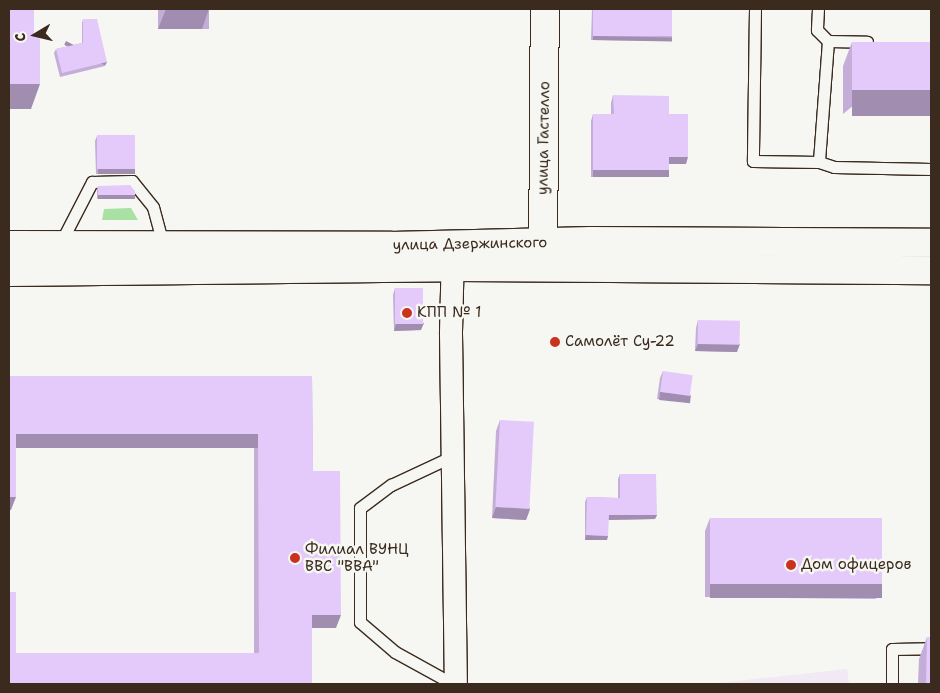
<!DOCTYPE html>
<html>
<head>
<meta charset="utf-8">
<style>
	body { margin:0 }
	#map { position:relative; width:940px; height:693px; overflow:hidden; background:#f6f6f2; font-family:"Shantell Sans",sans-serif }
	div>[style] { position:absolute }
	.built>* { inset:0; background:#f1e9f4 }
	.green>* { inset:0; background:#a9e0a4 }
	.roads { filter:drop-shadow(1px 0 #3b2a1e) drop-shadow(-1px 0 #3b2a1e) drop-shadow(0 1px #3b2a1e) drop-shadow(0 -1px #3b2a1e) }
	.lane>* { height:11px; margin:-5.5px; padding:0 5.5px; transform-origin:5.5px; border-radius:5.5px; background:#f6f6f2 }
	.street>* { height:22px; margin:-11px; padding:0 11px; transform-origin:11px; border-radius:11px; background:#f6f6f2 }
	.secondary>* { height:28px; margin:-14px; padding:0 14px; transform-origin:14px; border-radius:14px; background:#f6f6f2 }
	.primary>* { height:28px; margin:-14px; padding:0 14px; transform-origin:14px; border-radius:14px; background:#f6f6f2 }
	.wall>* { inset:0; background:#c4aed7; transform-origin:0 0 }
	.shaded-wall>* { inset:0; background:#a08daf; transform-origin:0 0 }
	.building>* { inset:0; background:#e4cafa; transform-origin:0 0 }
	.dots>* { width:14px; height:14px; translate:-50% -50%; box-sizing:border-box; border:2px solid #f6f6f2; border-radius:50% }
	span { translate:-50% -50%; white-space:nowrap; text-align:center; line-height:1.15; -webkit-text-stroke:5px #f6f6f2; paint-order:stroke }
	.street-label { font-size:15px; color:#3b2a1e }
	.poi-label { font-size:15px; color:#3b2a1e }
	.left { translate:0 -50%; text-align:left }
	.frame { position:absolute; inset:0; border:10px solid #3b2a1e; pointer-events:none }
	.north { position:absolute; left:10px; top:10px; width:50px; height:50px; -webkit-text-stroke:4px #f6f6f2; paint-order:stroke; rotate:261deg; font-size:14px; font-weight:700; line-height:20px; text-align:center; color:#3b2a1e }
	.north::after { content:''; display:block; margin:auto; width:18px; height:22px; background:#3b2a1e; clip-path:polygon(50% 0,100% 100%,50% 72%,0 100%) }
</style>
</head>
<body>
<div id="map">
	<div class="built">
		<i style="clip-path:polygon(847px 669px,849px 684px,710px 684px)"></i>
	</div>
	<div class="green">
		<i style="clip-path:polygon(131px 208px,138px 220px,102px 220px,104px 209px)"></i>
	</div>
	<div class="roads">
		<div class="lane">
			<i style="left:755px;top:9px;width:152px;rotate:90.8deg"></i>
			<i style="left:753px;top:161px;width:66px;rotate:0.9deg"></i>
			<i style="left:818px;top:9px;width:21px;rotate:93deg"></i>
			<i style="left:817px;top:30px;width:16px;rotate:45deg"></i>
			<i style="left:828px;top:41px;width:39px;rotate:1deg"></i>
			<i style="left:828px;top:41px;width:121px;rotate:94.3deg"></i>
			<i style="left:819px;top:162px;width:16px;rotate:18deg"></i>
			<i style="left:834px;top:167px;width:97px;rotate:1.2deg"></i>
			<i style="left:60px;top:244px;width:70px;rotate:-62.7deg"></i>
			<i style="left:92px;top:182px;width:40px;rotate:-1.4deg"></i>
			<i style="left:132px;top:181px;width:33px;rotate:51deg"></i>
			<i style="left:153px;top:207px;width:39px;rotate:75deg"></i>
			<i style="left:453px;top:684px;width:66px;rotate:-151.1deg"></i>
			<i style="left:395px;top:652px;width:46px;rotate:-139.4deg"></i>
			<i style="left:360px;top:622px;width:114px;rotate:-90deg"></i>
			<i style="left:360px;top:508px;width:39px;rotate:-37deg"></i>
			<i style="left:391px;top:485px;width:71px;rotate:-25.1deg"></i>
			<i style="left:892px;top:684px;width:35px;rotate:-90deg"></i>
			<i style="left:892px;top:649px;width:39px;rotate:-1deg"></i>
		</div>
		<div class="street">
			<i style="left:453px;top:250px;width:84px;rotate:91.4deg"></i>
			<i style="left:451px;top:334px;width:350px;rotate:89.2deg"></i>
		</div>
		<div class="secondary">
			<i style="left:543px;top:265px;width:256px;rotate:-89.6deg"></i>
		</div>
		<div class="primary">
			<i style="left:9px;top:245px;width:382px;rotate:0.1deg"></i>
			<i style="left:391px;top:246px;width:200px;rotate:-1.4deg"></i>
			<i style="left:591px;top:241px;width:340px;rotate:0.3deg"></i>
			<i style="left:9px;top:272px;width:444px;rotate:-0.6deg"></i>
			<i style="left:453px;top:267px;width:478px;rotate:0.4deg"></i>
		</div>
	</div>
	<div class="wall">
		<i style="left:158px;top:9px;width:51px;height:20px"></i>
		<i style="clip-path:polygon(592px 9px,672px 9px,672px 37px,671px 41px,591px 40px)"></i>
		<i style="clip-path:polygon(83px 19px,105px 66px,60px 77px,54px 53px,56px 49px,82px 43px,82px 23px)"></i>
		<i style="clip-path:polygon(852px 42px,931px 42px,843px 114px,843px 66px)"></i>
		<i style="clip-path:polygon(613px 95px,669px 114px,686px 164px,669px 164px,667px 177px,591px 177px,591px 121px,593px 114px,611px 114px,611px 103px)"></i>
		<i style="clip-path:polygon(97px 136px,133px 174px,96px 174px,95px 141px)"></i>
		<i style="clip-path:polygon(98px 186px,135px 195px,133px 199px,97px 199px,97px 189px)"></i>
		<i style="clip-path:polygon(395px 288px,421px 330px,394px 331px,393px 295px)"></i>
		<i style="clip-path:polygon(698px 320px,737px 352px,695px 351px,696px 328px)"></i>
		<i style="clip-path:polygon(663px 371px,689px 402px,657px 399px,660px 378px)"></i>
		<i style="clip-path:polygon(9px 376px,312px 376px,313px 471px,336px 628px,312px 628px,312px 684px,16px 653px,254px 653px,254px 447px,16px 447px,11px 510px,9px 510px)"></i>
		<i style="clip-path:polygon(500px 420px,530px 509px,526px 520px,492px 518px,496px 431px)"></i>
		<i style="clip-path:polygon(620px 474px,657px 515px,655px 519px,608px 520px,607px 540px,585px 540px,585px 502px,587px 497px,618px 498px,618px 479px)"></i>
		<i style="clip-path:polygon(710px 518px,877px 599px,705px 597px,705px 531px)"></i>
		<i style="clip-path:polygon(927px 637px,931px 684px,918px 684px,919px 659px)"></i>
	</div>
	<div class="shaded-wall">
		<i style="clip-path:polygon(166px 9px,209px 9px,202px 29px,158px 29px)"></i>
		<i style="left:593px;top:36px;width:79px;height:4px;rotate:1deg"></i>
		<i style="left:107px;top:62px;width:4px;height:46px;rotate:117deg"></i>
		<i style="clip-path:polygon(9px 84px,40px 84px,31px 109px,9px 109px)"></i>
		<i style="left:852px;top:90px;width:79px;height:26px"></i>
		<i style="clip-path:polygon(669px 157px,688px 157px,686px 164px,667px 164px)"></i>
		<i style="left:98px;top:169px;width:37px;height:5px"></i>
		<i style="left:593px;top:170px;width:76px;height:7px"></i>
		<i style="left:98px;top:195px;width:37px;height:4px"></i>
		<i style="clip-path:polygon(424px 323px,421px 330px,394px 331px,396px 324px)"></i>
		<i style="clip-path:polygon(698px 344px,740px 344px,737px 352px,695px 351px)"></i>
		<i style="left:660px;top:392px;width:31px;height:8px;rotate:6deg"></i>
		<i style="left:16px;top:434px;width:242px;height:14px"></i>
		<i style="clip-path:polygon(9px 497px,16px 497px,11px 510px,9px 510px)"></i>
		<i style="clip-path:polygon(496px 507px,530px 509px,526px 520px,492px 518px)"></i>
		<i style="clip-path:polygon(609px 515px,657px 515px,655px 519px,607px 520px)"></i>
		<i style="clip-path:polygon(586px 535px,608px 536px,607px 540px,585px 540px)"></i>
		<i style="left:710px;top:584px;width:172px;height:14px"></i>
		<i style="clip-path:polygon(312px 615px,341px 615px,336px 628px,307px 628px)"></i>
	</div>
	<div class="building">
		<i style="clip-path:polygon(9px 9px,34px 9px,34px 35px,40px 33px,40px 84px,9px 84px)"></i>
		<i style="left:593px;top:9px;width:79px;height:27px"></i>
		<i style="clip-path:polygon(83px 19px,97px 19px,107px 62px,62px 73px,56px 49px,83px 43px)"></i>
		<i style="left:852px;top:42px;width:79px;height:48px"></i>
		<i style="clip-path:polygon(613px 95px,669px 96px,669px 114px,688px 114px,688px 157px,669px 157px,669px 170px,593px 170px,593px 114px,614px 114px)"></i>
		<i style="left:135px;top:135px;width:34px;height:38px;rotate:90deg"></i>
		<i style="clip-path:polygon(130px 185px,135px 191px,135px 195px,98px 195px,98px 186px)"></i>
		<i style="left:395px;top:288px;width:28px;height:36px"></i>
		<i style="left:698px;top:320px;width:42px;height:24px;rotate:1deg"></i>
		<i style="left:663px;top:371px;width:30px;height:21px;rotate:8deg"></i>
		<i style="clip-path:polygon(9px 376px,312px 376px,313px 471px,340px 471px,341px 615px,312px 615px,312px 684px,9px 684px,9px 592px,16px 592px,16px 653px,259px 653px,258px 434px,16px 434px,16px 497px,9px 497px)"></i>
		<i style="left:500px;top:420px;width:34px;height:87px;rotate:3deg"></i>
		<i style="clip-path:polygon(620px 474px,656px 474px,657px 515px,609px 515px,608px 536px,586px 535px,587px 497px,620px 498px)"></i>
		<i style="left:710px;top:518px;width:172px;height:66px"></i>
		<i style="clip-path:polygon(927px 637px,931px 637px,931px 684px,926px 684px)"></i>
	</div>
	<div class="dots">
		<i style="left:407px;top:313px;background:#c8321e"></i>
		<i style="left:555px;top:342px;background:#c8321e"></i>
		<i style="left:295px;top:558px;background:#c8321e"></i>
		<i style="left:791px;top:565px;background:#c8321e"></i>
	</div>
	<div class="street-label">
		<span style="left:544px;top:138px;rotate:-89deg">улица Гастелло</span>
		<span style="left:470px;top:244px;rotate:-1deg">улица Дзержинского</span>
	</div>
	<div class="poi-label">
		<span class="left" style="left:417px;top:313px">КПП № 1</span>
		<span class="left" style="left:565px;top:342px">Самолёт Су-22</span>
		<span class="left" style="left:305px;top:558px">Филиал ВУНЦ<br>ВВС "ВВА"</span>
		<span class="left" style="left:801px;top:565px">Дом офицеров</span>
	</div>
	<div class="frame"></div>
	<div class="north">С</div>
</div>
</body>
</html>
